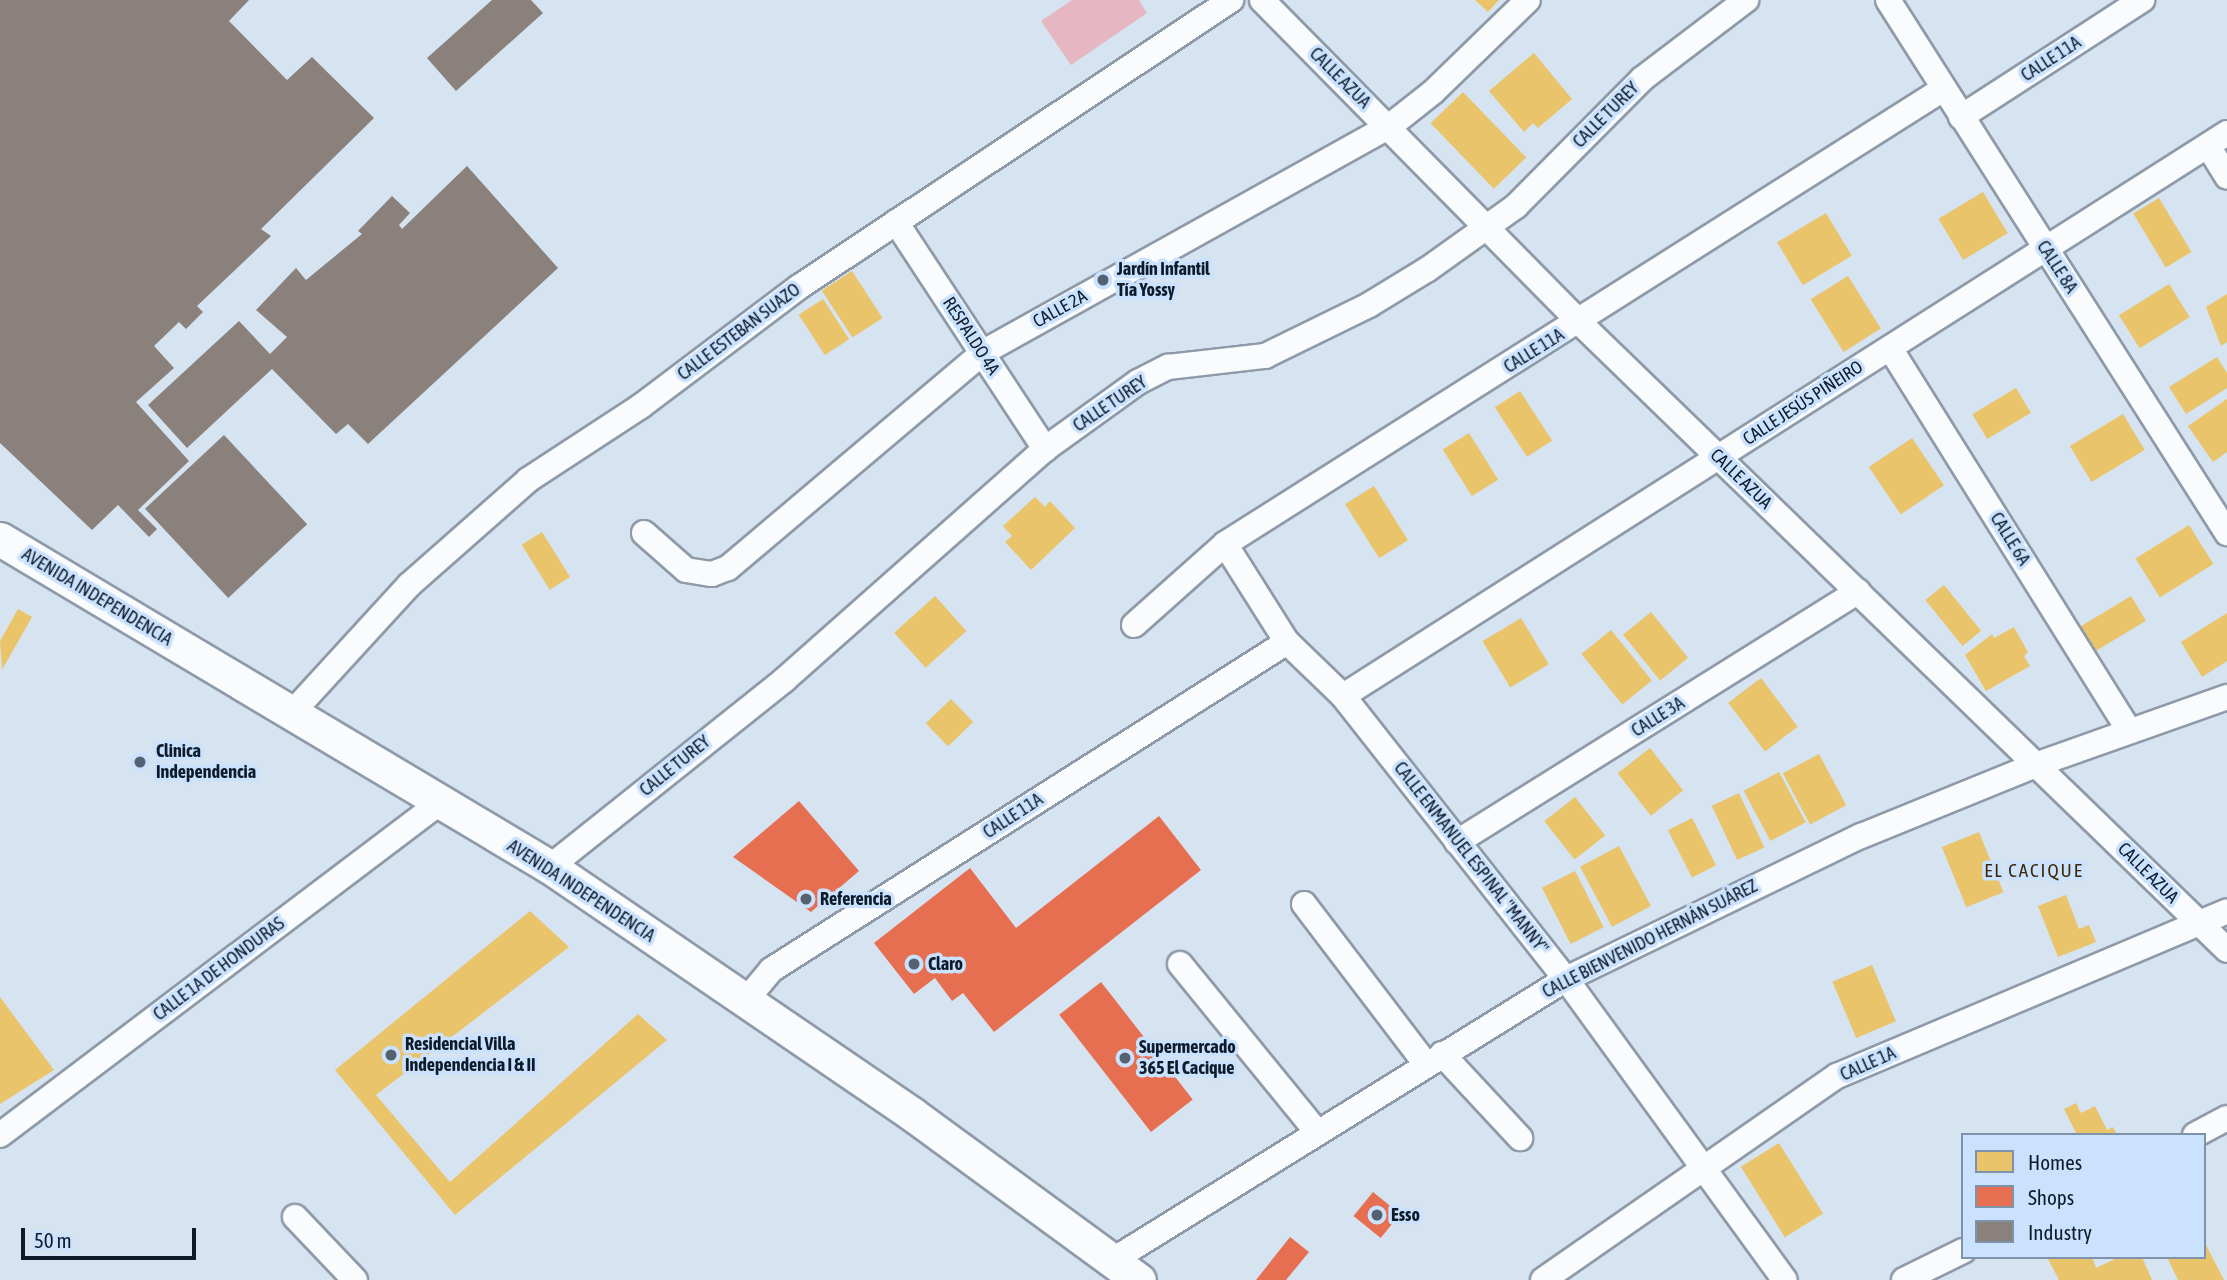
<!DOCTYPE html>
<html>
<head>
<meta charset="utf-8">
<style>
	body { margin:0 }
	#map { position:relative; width:2227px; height:1280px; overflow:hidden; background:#d6e3f1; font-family:"Asap Condensed",sans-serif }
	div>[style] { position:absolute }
	.green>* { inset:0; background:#e6b6c2 }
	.homes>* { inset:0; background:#e9c46a; transform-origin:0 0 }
	.shops>* { inset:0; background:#e76f51; transform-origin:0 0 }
	.industry>* { inset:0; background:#8a817c; transform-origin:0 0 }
	.roads { filter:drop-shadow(2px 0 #8e9aa8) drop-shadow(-2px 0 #8e9aa8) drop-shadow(0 2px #8e9aa8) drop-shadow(0 -2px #8e9aa8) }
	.street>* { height:24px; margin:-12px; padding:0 12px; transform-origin:12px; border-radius:12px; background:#f9fbfd }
	.secondary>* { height:33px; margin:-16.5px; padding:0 16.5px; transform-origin:16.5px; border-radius:16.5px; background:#f9fbfd }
	.dots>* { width:19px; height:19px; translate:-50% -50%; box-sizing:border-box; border:4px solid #cae2fd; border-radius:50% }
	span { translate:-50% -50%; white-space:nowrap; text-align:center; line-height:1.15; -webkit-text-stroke:7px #cae2fd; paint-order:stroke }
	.street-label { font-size:18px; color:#0d1b2b }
	.poi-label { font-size:18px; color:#0d1b2b; font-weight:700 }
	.left { translate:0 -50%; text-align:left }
	.neighbourhood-label { font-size:19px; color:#3e2703; letter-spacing:2px }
	.legend { position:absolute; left:1961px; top:1133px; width:245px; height:126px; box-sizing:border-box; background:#cae2fd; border:2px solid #7e92a9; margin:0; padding:9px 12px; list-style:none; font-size:21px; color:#0d1b2b }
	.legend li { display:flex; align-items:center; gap:14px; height:35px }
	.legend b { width:35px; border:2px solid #7e92a9 }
	.scale { position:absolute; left:21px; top:1228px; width:175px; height:32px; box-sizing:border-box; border:4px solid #0d1b2b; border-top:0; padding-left:9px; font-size:21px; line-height:24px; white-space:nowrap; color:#0d1b2b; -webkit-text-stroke:5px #cae2fd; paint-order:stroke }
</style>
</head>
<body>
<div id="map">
	<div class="green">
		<i style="clip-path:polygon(1072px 0,1139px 0,1147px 13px,1071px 65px,1041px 21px)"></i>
	</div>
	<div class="homes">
		<i style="clip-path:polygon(1475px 0,1499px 0,1488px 12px)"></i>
		<i style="clip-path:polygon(1534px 53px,1572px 99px,1538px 128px,1533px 123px,1524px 132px,1489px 91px)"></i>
		<i style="left:1463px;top:92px;width:91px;height:45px;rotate:46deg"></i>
		<i style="left:1983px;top:192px;width:48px;height:52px;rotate:59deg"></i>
		<i style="left:2159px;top:198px;width:63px;height:30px;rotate:59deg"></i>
		<i style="left:1826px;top:213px;width:50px;height:57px;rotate:59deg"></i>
		<i style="left:852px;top:271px;width:56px;height:36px;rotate:57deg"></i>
		<i style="left:1848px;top:276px;width:62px;height:44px;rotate:58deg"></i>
		<i style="left:2169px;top:284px;width:39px;height:59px;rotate:58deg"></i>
		<i style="clip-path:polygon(2227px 294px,2227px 342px,2221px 346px,2206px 307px)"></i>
		<i style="left:823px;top:299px;width:48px;height:29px;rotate:57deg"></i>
		<i style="clip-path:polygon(2217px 357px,2227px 373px,2227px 388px,2186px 414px,2169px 387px)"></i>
		<i style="left:2016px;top:388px;width:29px;height:51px;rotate:59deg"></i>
		<i style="left:1520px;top:391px;width:59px;height:30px;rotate:57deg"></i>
		<i style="clip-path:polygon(2227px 399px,2227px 452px,2213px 462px,2188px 426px)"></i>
		<i style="left:2123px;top:414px;width:42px;height:62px;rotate:59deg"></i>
		<i style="left:1469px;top:433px;width:55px;height:31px;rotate:58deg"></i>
		<i style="left:1912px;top:438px;width:57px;height:52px;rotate:56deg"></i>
		<i style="left:1374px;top:486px;width:64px;height:34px;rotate:58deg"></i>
		<i style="clip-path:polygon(1035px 497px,1045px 507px,1050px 501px,1075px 528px,1031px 570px,1005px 542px,1012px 536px,1003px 526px)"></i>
		<i style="left:2189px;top:525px;width:46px;height:63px;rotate:58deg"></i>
		<i style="left:542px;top:532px;width:53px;height:24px;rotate:58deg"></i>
		<i style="left:1944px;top:585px;width:59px;height:24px;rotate:51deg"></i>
		<i style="left:935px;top:596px;width:47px;height:55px;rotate:48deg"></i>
		<i style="left:2131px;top:596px;width:29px;height:61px;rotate:59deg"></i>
		<i style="clip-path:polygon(18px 609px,32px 617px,2px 670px,0 641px)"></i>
		<i style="left:1651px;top:612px;width:59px;height:36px;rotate:51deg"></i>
		<i style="clip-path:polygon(2227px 613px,2227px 661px,2202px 677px,2181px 642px)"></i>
		<i style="left:1521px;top:618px;width:54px;height:45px;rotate:59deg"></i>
		<i style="clip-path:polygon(2014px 627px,2028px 652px,2024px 656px,2030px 666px,1986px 691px,1965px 655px,1992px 634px,1994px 638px)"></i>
		<i style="left:1611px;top:630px;width:65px;height:38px;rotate:51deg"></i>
		<i style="left:1761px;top:678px;width:61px;height:41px;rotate:53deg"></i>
		<i style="left:951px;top:699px;width:32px;height:35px;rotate:46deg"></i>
		<i style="left:1650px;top:748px;width:54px;height:41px;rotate:52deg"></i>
		<i style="left:1819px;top:754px;width:58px;height:41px;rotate:62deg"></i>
		<i style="left:1779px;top:772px;width:57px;height:40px;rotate:62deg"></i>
		<i style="left:1739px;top:793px;width:60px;height:30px;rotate:65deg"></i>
		<i style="left:1575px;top:797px;width:49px;height:39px;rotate:52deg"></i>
		<i style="left:1692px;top:818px;width:53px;height:27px;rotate:63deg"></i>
		<i style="left:1979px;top:832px;width:65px;height:40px;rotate:68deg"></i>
		<i style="left:1619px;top:846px;width:68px;height:44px;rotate:62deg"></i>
		<i style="left:1575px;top:871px;width:63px;height:37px;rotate:63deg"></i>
		<i style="clip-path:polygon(2066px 895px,2079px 929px,2089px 925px,2096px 942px,2058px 957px,2038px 906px)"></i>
		<i style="clip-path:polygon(530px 911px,569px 947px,376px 1095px,450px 1182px,638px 1014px,667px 1040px,455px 1215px,335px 1070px)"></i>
		<i style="left:1872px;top:965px;width:61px;height:43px;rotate:67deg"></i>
		<i style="clip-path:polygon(0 997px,54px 1070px,0 1104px)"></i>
		<i style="clip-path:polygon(2076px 1103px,2081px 1113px,2095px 1106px,2107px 1130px,2113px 1127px,2117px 1135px,2077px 1135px,2064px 1109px)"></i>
		<i style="left:1779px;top:1143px;width:83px;height:45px;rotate:58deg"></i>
		<i style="clip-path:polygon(2204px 1241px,2224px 1280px,2178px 1280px,2167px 1257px,2204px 1257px)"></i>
		<i style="clip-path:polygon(2092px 1257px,2096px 1268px,2119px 1257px,2142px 1257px,2152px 1280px,2059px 1280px,2048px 1259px)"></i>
	</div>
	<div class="shops">
		<i style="clip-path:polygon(799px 801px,859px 871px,811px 912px,733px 857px)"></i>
		<i style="clip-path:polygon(1159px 816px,1201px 870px,994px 1032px,963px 993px,952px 1001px,935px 978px,914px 994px,874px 943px,970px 868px,1016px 928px)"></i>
		<i style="left:1101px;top:982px;width:149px;height:53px;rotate:52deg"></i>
		<i style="left:1373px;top:1192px;width:35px;height:31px;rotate:39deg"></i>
		<i style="clip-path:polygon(1290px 1237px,1309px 1252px,1286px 1280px,1256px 1280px)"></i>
	</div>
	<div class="industry">
		<i style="clip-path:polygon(0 0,249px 0,229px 21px,287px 80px,312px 57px,374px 118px,261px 229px,271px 236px,197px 306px,203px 312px,186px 329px,179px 322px,154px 346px,174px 368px,136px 402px,189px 461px,138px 510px,157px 529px,149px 537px,118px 505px,92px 530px,0 443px)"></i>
		<i style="clip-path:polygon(492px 0,531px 0,543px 13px,456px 91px,427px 58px)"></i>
		<i style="clip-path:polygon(467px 166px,558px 268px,368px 444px,348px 424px,336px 434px,272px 369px,187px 448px,148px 405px,239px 321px,270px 354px,287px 337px,256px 310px,296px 268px,306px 280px,362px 234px,358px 231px,392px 196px,410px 213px,399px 225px,402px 229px)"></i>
		<i style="left:224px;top:435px;width:122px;height:108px;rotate:47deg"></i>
	</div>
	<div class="roads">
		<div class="street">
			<i style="left:1262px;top:0;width:452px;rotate:45.4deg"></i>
			<i style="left:1579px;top:322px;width:902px;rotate:44.1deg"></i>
			<i style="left:1888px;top:0;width:632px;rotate:57.54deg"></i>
			<i style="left:1961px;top:117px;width:216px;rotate:-32.9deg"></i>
			<i style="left:2208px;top:146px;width:36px;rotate:58deg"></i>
			<i style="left:896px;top:222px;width:272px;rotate:56.7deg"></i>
			<i style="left:1890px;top:348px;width:451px;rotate:58deg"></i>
			<i style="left:644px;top:533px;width:56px;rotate:41.4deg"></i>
			<i style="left:686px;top:570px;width:26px;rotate:9deg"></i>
			<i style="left:712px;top:574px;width:17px;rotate:-21deg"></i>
			<i style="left:728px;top:568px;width:333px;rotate:-40.2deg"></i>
			<i style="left:982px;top:353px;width:467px;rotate:-29.1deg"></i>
			<i style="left:1390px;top:126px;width:55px;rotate:-38.3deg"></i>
			<i style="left:1433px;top:92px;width:132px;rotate:-44.1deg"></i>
			<i style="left:1225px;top:544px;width:116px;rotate:57.7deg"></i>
			<i style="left:1287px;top:642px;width:78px;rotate:44deg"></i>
			<i style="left:1343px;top:696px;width:360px;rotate:51.8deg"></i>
			<i style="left:1566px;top:979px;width:372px;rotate:54deg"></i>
			<i style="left:1134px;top:625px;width:122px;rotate:-41.7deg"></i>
			<i style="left:1225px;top:544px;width:850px;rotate:-32.36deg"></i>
			<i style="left:1343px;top:696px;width:1048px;rotate:-32.49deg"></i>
			<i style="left:290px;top:715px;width:176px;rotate:-47.5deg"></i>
			<i style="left:409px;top:585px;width:159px;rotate:-41.4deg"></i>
			<i style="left:528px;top:480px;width:135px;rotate:-33.2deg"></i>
			<i style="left:641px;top:406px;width:198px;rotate:-37deg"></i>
			<i style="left:799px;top:287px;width:519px;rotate:-33.6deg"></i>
			<i style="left:1457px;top:842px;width:473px;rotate:-32deg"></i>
			<i style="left:550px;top:867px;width:300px;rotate:-38.6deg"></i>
			<i style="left:784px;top:680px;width:349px;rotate:-41.5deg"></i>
			<i style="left:1045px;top:449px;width:115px;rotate:-35.8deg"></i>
			<i style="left:1138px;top:382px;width:34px;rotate:-27deg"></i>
			<i style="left:1168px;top:367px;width:98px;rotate:-6.5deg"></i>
			<i style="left:1265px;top:356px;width:116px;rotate:-26.1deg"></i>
			<i style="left:1369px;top:305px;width:69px;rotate:-31.4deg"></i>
			<i style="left:1428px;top:269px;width:108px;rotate:-35.6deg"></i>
			<i style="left:1516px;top:206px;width:179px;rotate:-45.2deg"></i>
			<i style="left:1642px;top:79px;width:131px;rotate:-37.2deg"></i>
			<i style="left:1304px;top:904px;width:201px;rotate:52.7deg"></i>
			<i style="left:1180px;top:964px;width:215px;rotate:50.8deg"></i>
			<i style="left:746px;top:1000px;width:39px;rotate:-50deg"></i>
			<i style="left:771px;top:970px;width:611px;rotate:-32.44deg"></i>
			<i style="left:1442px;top:1054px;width:115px;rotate:47.1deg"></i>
			<i style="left:0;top:1135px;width:549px;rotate:-37.08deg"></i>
			<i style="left:2195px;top:1135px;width:36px;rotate:-28deg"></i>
			<i style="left:295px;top:1217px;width:87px;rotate:46.4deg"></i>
			<i style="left:1113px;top:1260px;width:533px;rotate:-31.81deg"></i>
			<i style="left:1566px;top:979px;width:328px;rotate:-25.9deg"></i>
			<i style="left:1861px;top:836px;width:191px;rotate:-22.1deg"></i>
			<i style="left:2038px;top:764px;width:201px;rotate:-19.5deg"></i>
			<i style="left:1543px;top:1280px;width:358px;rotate:-34.8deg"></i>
			<i style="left:1837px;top:1076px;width:423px;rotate:-22.9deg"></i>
			<i style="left:1904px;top:1280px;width:66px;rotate:-26.2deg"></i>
		</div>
		<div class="secondary">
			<i style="left:0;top:539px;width:640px;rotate:30.81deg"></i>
			<i style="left:550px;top:867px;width:438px;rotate:34.3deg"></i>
			<i style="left:912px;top:1114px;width:281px;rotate:36.2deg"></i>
		</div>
	</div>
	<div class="dots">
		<i style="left:1103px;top:280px;background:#536170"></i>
		<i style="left:140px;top:762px;background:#536170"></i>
		<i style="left:806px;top:899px;background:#536170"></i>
		<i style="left:914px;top:964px;background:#536170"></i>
		<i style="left:391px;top:1055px;background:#536170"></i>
		<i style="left:1125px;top:1058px;background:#536170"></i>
		<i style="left:1377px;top:1215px;background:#536170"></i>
	</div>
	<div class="street-label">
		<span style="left:2051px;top:59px;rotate:-33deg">CALLE 11A</span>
		<span style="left:1340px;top:78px;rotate:45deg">CALLE AZUA</span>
		<span style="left:1606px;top:115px;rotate:-45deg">CALLE TUREY</span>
		<span style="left:2057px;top:267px;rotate:57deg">CALLE 8A</span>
		<span style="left:1060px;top:309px;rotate:-29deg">CALLE 2A</span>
		<span style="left:739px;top:332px;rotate:-37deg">CALLE ESTEBAN SUAZO</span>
		<span style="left:971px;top:336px;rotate:57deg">RESPALDO 4A</span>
		<span style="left:1534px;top:351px;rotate:-32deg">CALLE 11A</span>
		<span style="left:1803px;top:403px;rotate:-33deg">CALLE JESÚS PIÑEIRO</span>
		<span style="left:1110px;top:404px;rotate:-34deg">CALLE TUREY</span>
		<span style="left:1741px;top:479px;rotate:44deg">CALLE AZUA</span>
		<span style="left:2010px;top:539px;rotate:58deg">CALLE 6A</span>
		<span style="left:97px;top:597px;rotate:31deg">AVENIDA INDEPENDENCIA</span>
		<span style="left:1658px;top:717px;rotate:-32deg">CALLE 3A</span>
		<span style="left:675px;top:766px;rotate:-39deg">CALLE TUREY</span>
		<span style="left:1013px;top:816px;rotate:-33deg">CALLE 11A</span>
		<span style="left:1471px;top:858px;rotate:52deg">CALLE ENMANUEL ESPINAL "MANNY"</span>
		<span style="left:2148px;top:873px;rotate:45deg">CALLE AZUA</span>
		<span style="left:581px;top:891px;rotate:33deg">AVENIDA INDEPENDENCIA</span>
		<span style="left:1650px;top:939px;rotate:-27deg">CALLE BIENVENIDO HERNÁN SUÁREZ</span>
		<span style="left:219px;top:969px;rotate:-37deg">CALLE 1A DE HONDURAS</span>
		<span style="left:1868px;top:1064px;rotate:-24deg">CALLE 1A</span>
	</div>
	<div class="poi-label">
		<span class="left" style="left:1117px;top:280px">Jardín Infantil<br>Tía Yossy</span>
		<span class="left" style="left:156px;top:762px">Clinica<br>Independencia</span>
		<span class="left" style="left:820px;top:899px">Referencia</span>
		<span class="left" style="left:928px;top:964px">Claro</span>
		<span class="left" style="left:405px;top:1055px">Residencial Villa<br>Independencia I &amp; II</span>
		<span class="left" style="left:1139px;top:1058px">Supermercado<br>365 El Cacique</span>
		<span class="left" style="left:1391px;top:1215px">Esso</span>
	</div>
	<div class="neighbourhood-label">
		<span style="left:2034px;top:871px">EL CACIQUE</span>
	</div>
	<ul class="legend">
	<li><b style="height:19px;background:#e9c46a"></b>Homes</li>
	<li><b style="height:19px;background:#e76f51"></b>Shops</li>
	<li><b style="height:19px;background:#8a817c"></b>Industry</li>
	</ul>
	<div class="scale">50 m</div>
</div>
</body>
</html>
